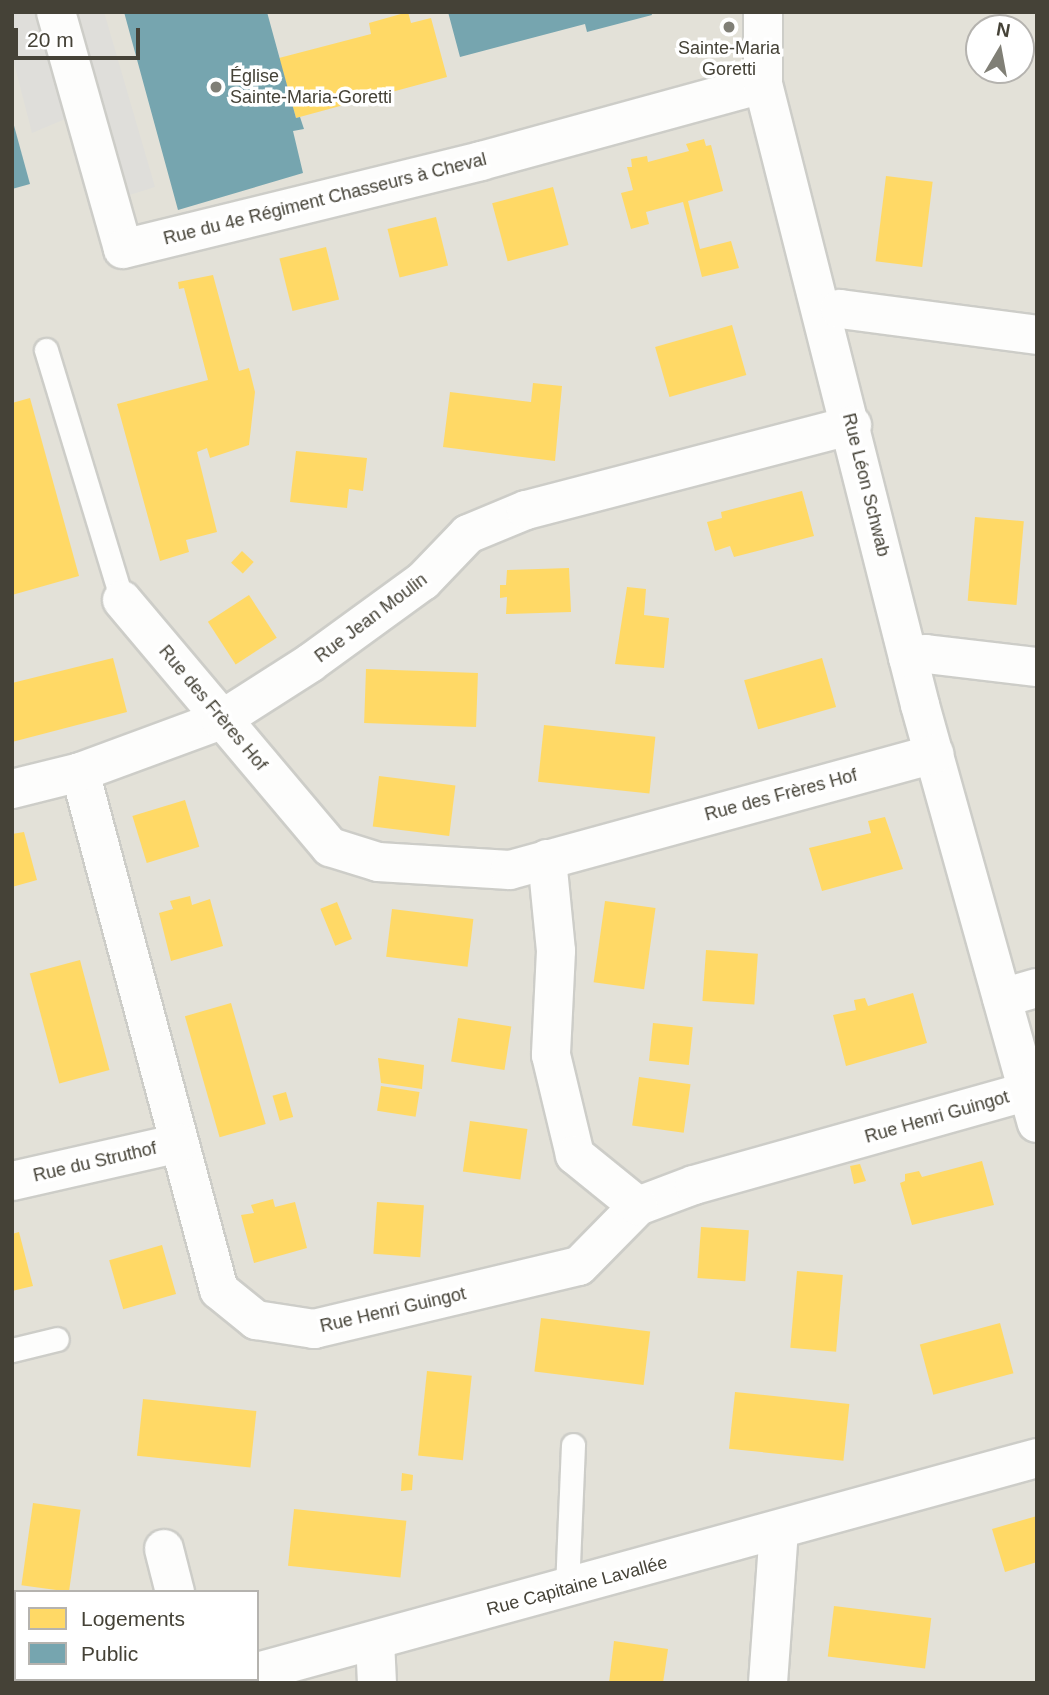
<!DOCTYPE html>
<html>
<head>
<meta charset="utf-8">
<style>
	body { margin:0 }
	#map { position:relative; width:1049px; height:1695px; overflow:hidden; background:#efefea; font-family:Helvetica,sans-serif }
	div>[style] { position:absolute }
	.residential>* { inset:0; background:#e3e1d8 }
	.parking>* { inset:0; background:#dfdeda }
	.homes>* { inset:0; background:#ffd966; transform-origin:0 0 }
	.public>* { inset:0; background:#76a5af }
	.roads { filter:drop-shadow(2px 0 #cdcdc8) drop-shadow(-2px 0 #cdcdc8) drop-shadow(0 2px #cdcdc8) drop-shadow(0 -2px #cdcdc8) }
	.lane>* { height:23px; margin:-11.5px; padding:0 11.5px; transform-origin:11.5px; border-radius:11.5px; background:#fdfdfc }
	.street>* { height:38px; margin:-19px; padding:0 19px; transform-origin:19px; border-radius:19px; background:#fdfdfc }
	.dots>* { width:19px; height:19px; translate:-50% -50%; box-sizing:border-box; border:4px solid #fff; border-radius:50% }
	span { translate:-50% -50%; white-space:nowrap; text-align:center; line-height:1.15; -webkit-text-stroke:7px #fff; paint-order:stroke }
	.poi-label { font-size:18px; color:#454237 }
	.left { translate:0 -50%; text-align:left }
	.street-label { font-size:18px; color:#454237 }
	.frame { position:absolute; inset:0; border:14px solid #454237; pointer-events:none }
	.legend { position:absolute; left:14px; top:1590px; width:245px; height:91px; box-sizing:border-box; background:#fff; border:2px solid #b5b3af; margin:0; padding:9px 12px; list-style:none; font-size:21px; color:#454237 }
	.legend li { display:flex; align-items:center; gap:14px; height:35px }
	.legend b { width:35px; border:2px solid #b5b3af }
	.north { position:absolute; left:965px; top:14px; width:70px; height:70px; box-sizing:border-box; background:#fff; border:2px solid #b5b3af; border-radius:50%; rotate:10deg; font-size:19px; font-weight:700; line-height:28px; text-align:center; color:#454237 }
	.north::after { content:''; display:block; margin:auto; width:24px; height:32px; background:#807f76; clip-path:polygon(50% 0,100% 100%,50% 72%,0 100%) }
	.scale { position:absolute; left:14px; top:28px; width:126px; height:32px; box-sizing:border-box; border:4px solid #454237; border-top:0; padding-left:9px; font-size:21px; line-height:24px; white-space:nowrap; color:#454237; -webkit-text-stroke:5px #fff; paint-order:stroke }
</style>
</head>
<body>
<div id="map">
	<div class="residential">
		<i style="clip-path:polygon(evenodd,12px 12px,1037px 12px,1037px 1683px,12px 1683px,12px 12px,979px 28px,1021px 28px,1021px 70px,979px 70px,979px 28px,12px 12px,16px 1592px,257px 1592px,257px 1679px,16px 1679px,16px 1592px)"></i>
	</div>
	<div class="parking">
		<i style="clip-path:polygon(12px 12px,104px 12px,155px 187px,110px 201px,84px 111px,32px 133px,12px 55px)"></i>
	</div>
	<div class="homes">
		<i style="clip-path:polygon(408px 12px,411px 23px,431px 18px,447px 77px,296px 118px,279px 58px,371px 34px,369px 23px)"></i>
		<i style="clip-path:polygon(704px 139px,706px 146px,711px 145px,723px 191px,688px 201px,700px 249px,731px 241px,739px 268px,702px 277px,683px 202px,646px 212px,649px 224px,631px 229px,621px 193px,633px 190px,627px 167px,632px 167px,631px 159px,647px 156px,648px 162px,689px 151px,686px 144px)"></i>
		<i style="left:886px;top:176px;width:47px;height:86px;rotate:7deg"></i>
		<i style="left:553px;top:187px;width:60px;height:63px;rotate:75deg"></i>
		<i style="left:436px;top:217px;width:50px;height:50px;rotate:76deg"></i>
		<i style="left:326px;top:247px;width:54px;height:48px;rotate:76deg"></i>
		<i style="clip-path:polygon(213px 275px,239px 371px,249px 368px,255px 392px,249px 445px,210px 458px,207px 448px,197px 452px,217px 532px,186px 540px,189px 552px,160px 561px,117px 404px,208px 380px,184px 288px,179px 289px,178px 282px)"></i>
		<i style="left:732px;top:325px;width:52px;height:80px;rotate:74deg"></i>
		<i style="clip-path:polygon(533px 383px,562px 386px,555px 461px,443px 447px,450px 392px,531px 402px)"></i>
		<i style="clip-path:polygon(30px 398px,79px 576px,12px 595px,12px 403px)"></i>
		<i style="clip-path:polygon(296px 451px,367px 458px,363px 491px,349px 489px,347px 508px,290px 502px)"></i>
		<i style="clip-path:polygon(802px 491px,814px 536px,734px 557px,730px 546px,715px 551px,707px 522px,722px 518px,721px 512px)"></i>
		<i style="left:975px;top:517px;width:49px;height:84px;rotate:5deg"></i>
		<i style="left:242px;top:551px;width:16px;height:16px;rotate:43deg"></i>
		<i style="clip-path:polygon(569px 568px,571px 612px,506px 614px,507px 597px,500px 598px,500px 585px,506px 585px,507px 570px)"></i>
		<i style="clip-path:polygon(627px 587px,646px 589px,644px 615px,669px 618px,664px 668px,615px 664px)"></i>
		<i style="left:249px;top:595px;width:51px;height:49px;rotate:57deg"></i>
		<i style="clip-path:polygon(113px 658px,127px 712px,12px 742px,12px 683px)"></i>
		<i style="left:822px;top:658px;width:51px;height:81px;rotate:74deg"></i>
		<i style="left:366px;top:669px;width:112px;height:54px;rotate:2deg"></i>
		<i style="left:544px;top:725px;width:112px;height:57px;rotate:6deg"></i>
		<i style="left:379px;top:776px;width:77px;height:51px;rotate:7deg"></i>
		<i style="left:185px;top:800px;width:49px;height:55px;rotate:73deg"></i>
		<i style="clip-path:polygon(885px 817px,903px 869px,822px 891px,809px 848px,871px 833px,868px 821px)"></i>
		<i style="clip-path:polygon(24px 832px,37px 880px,12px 887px,12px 834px)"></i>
		<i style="clip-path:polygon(190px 896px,192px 905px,210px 899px,223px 946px,171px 961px,159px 913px,173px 909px,170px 901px)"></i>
		<i style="left:605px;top:901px;width:51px;height:82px;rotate:8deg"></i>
		<i style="left:337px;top:902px;width:40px;height:18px;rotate:68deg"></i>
		<i style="left:392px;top:909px;width:82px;height:48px;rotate:7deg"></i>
		<i style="left:706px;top:950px;width:52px;height:51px;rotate:4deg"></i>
		<i style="left:80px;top:960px;width:114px;height:52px;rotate:75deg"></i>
		<i style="clip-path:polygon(913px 993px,927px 1043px,846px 1066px,833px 1015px,856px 1010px,854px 1000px,865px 998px,868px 1006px)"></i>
		<i style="left:231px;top:1003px;width:126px;height:48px;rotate:74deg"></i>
		<i style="left:458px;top:1018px;width:54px;height:44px;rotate:9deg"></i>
		<i style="left:653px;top:1023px;width:40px;height:38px;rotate:6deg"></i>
		<i style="clip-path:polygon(378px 1058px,424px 1065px,422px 1089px,381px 1083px)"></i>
		<i style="left:639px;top:1077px;width:52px;height:49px;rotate:8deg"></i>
		<i style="left:381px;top:1086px;width:39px;height:25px;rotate:9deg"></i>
		<i style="left:286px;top:1092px;width:26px;height:14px;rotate:74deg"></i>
		<i style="left:470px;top:1121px;width:58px;height:51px;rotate:8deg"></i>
		<i style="clip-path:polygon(982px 1161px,994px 1205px,912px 1225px,900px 1183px,905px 1181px,905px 1174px,919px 1171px,922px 1177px)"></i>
		<i style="clip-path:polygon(860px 1164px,866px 1181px,854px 1184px,850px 1166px)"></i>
		<i style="clip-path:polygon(273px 1199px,275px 1207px,295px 1202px,307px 1248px,254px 1263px,241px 1215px,254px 1213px,251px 1205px)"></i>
		<i style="left:377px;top:1202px;width:47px;height:52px;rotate:4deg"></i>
		<i style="left:701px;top:1227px;width:48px;height:51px;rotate:4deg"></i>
		<i style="clip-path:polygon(19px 1232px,33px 1286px,12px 1291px,12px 1234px)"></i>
		<i style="left:162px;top:1245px;width:51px;height:55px;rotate:74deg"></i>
		<i style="left:797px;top:1271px;width:46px;height:77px;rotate:5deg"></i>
		<i style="left:541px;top:1318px;width:110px;height:54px;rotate:7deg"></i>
		<i style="left:1000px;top:1323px;width:52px;height:83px;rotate:75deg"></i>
		<i style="left:427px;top:1371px;width:45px;height:85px;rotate:6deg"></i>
		<i style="left:735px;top:1392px;width:115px;height:57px;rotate:6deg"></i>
		<i style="left:143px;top:1399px;width:114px;height:57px;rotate:6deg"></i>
		<i style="clip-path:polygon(402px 1473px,413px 1475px,412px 1490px,401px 1491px)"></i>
		<i style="left:33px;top:1503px;width:48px;height:83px;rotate:8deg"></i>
		<i style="left:294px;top:1509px;width:113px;height:57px;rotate:6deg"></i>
		<i style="clip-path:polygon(1037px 1516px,1037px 1562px,1005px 1572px,992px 1529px)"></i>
		<i style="left:834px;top:1606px;width:98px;height:51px;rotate:7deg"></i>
		<i style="clip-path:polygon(614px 1641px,668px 1649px,663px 1683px,609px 1683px)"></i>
	</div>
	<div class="public">
		<i style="clip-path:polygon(124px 12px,267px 12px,296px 118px,300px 117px,304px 129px,293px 131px,303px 173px,178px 210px)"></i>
		<i style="clip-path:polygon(448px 12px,651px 12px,652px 15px,587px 32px,585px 24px,460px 57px)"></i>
		<i style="clip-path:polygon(13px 122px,30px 184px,12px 189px,12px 123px)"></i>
	</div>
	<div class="roads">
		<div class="lane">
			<i style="left:46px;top:350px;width:261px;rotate:73.1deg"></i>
			<i style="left:12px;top:1350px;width:46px;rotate:-13.7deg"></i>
			<i style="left:567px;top:1588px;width:143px;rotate:-87.6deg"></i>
		</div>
		<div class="street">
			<i style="left:56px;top:12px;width:246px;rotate:74.2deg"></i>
			<i style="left:123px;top:249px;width:369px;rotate:-13.8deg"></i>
			<i style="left:481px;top:161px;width:292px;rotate:-15.3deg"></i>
			<i style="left:763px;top:12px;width:72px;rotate:90deg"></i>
			<i style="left:763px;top:84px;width:641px;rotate:75.81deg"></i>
			<i style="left:920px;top:705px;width:434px;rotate:74.4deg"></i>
			<i style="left:823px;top:314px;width:18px;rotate:-16deg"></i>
			<i style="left:840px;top:309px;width:199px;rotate:7.5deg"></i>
			<i style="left:122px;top:600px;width:323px;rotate:49.9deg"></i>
			<i style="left:330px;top:847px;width:50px;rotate:17.4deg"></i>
			<i style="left:378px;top:862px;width:132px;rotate:3.5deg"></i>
			<i style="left:510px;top:870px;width:440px;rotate:-15.3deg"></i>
			<i style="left:908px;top:658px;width:18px;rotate:-13deg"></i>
			<i style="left:926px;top:654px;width:112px;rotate:6.7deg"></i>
			<i style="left:80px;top:772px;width:536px;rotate:74.98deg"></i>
			<i style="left:219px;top:1290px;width:48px;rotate:39deg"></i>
			<i style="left:256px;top:1320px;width:59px;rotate:8.8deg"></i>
			<i style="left:314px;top:1329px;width:272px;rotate:-13.4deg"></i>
			<i style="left:579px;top:1266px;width:84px;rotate:-45.5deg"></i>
			<i style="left:638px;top:1206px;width:60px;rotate:-20.6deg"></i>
			<i style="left:694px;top:1185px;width:347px;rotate:-15.7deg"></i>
			<i style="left:12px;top:789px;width:70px;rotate:-14deg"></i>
			<i style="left:80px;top:772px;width:150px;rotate:-20.2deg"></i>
			<i style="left:221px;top:720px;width:106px;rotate:-32.6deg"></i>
			<i style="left:310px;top:663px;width:140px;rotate:-36deg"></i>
			<i style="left:423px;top:581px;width:65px;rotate:-46.2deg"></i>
			<i style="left:468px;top:534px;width:63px;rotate:-22.5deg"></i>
			<i style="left:526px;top:510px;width:337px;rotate:-14.6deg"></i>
			<i style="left:547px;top:859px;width:92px;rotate:84.4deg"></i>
			<i style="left:556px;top:951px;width:104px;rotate:92.8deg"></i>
			<i style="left:551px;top:1055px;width:103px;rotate:76.5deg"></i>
			<i style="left:575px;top:1155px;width:81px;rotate:39deg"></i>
			<i style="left:1002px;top:998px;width:36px;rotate:-16deg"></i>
			<i style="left:12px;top:1181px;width:171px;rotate:-12.8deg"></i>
			<i style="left:164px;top:1549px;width:44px;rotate:75.7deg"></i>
			<i style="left:375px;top:1641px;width:42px;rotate:87.3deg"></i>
			<i style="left:257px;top:1672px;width:809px;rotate:-15.34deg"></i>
			<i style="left:217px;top:1683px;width:14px;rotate:-17deg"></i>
			<i style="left:768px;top:1683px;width:152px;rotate:-85.9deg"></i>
		</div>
	</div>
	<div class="dots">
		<i style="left:729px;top:27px;background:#807f76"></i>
		<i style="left:216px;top:87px;background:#807f76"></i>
	</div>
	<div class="poi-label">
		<span style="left:729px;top:59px">Sainte-Maria<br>Goretti</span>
		<span class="left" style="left:230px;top:87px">Église<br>Sainte-Maria-Goretti</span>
	</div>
	<div class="street-label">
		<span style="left:325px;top:199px;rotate:-14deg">Rue du 4e Régiment Chasseurs à Cheval</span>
		<span style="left:866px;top:485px;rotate:76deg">Rue Léon Schwab</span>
		<span style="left:371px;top:618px;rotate:-37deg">Rue Jean Moulin</span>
		<span style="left:213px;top:708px;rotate:50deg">Rue des Frères Hof</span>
		<span style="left:781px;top:795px;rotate:-15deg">Rue des Frères Hof</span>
		<span style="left:937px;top:1117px;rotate:-16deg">Rue Henri Guingot</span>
		<span style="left:95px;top:1162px;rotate:-13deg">Rue du Struthof</span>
		<span style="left:393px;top:1310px;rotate:-13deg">Rue Henri Guingot</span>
		<span style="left:577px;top:1586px;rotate:-15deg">Rue Capitaine Lavallée</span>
	</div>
	<div class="frame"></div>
	<ul class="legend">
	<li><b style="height:19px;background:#ffd966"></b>Logements</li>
	<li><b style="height:19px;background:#76a5af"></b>Public</li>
	</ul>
	<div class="north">N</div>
	<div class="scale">20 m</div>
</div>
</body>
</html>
